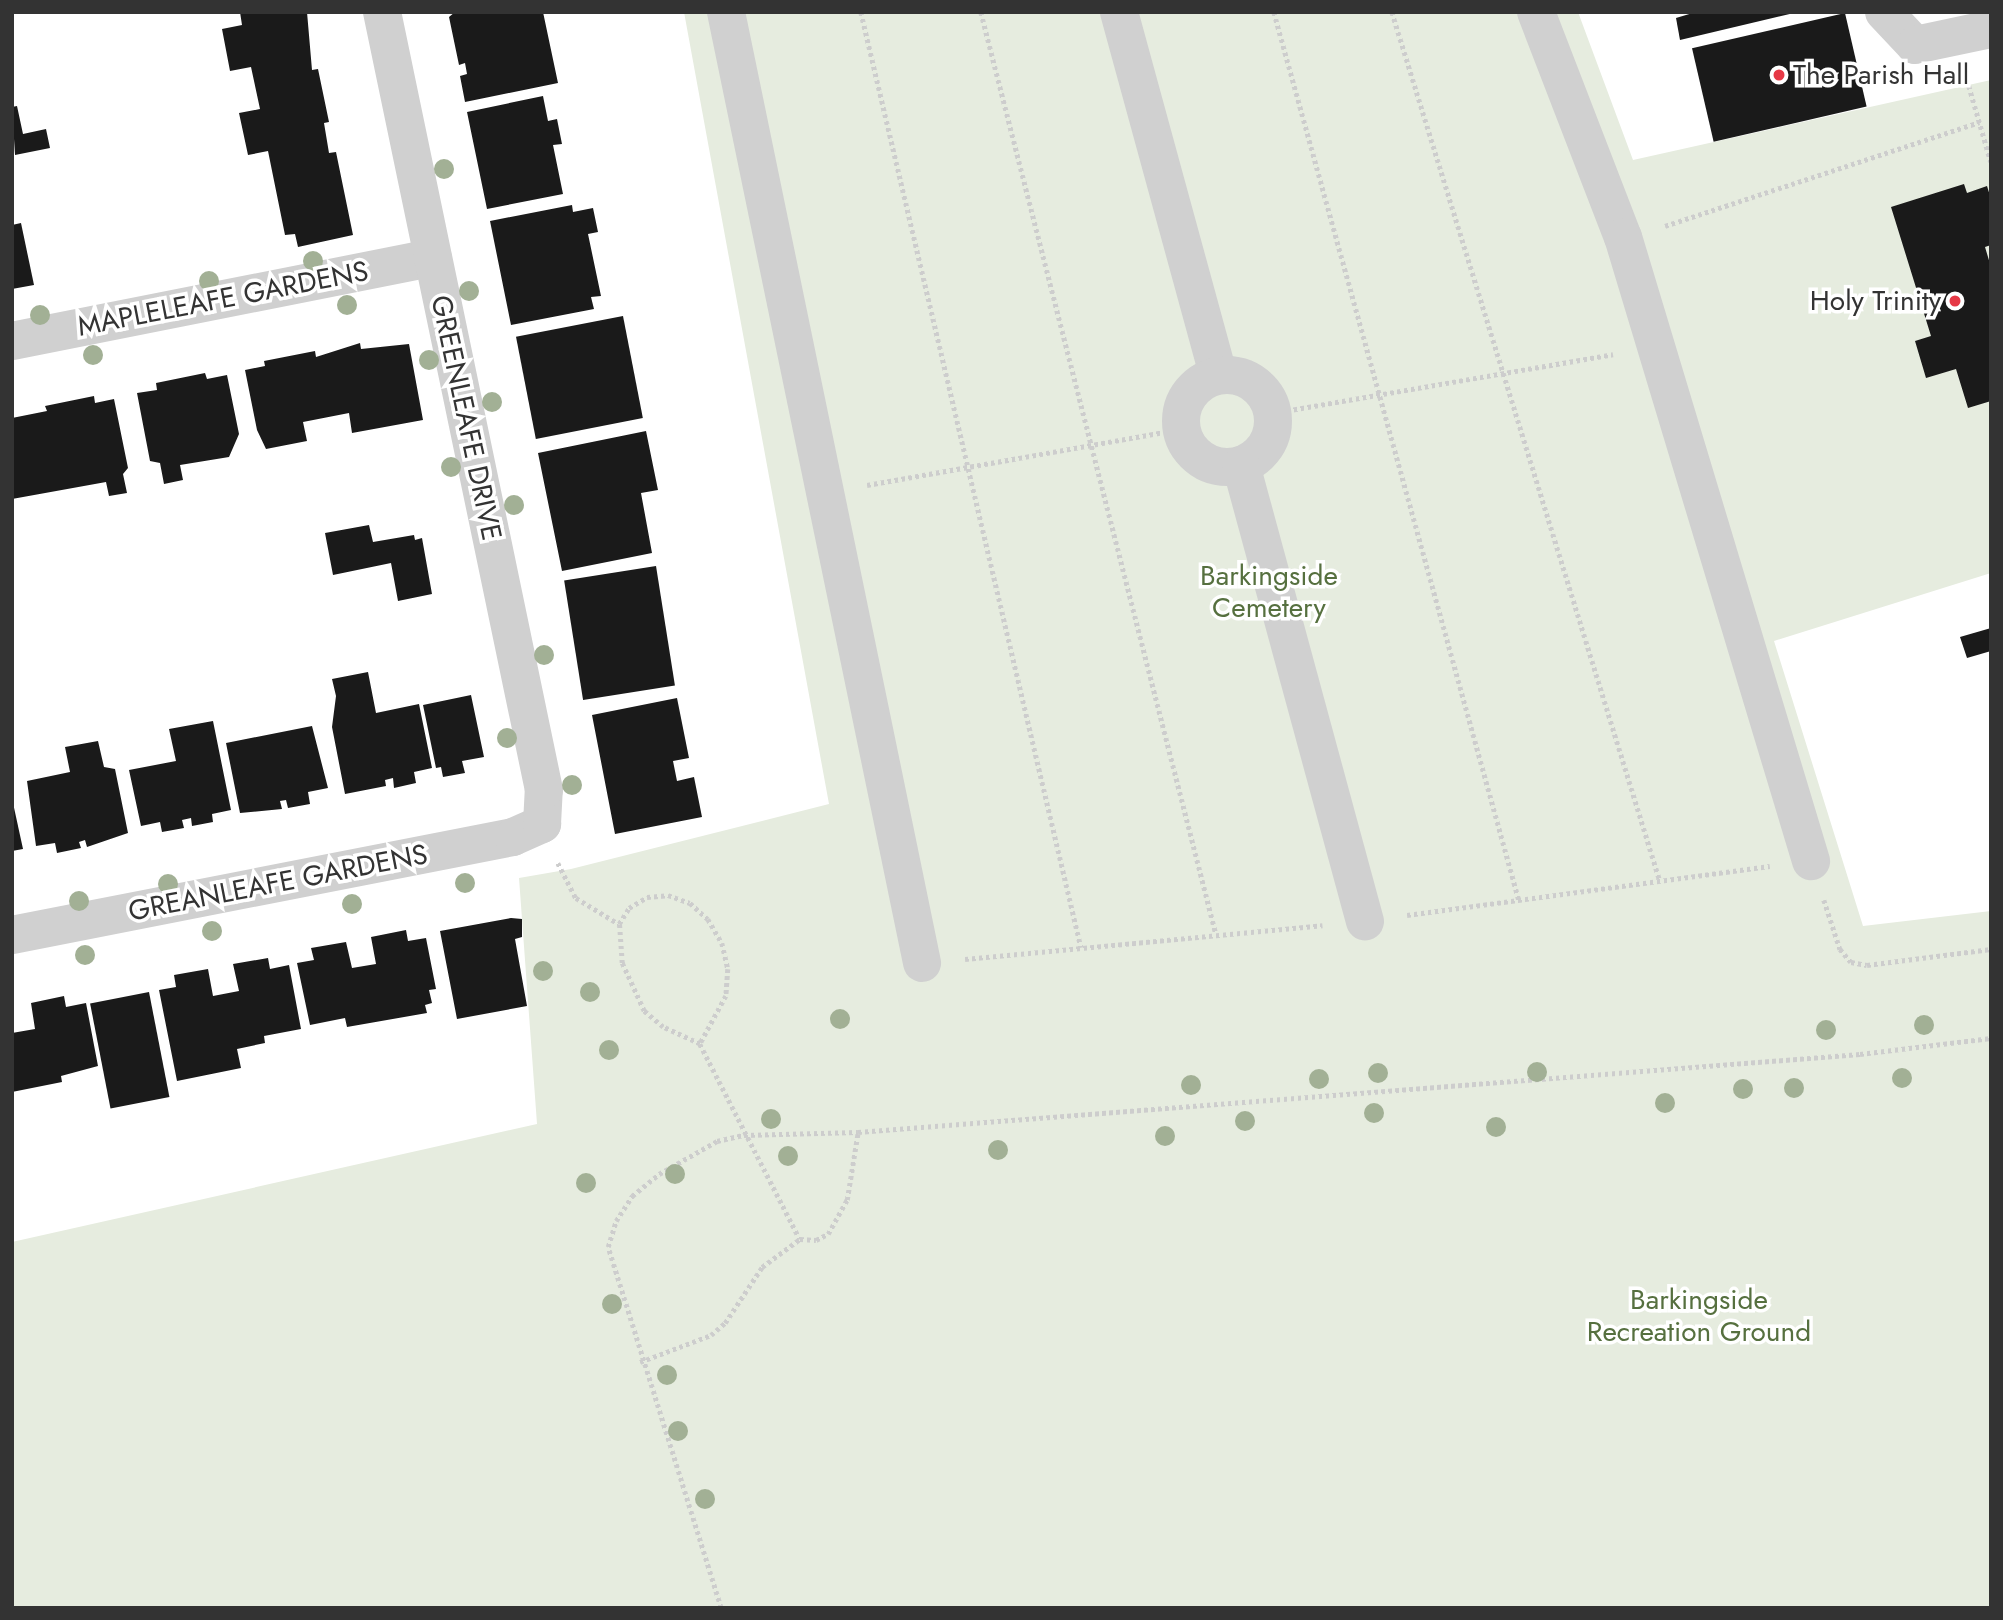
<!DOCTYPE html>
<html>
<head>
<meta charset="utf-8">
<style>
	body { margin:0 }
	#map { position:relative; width:2003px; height:1620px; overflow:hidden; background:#fff; font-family:Jost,sans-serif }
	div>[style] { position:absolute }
	.green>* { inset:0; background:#e6ecdf }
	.building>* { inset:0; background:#1a1a1a; transform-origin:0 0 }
	.path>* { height:4.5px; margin-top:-2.25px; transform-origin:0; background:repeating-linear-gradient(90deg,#cdcdcd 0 3.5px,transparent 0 7px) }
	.minor>* { height:38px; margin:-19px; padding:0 19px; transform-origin:19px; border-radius:19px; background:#d0d0d0 }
	.minor>.ring { margin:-19px; padding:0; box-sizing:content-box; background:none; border:38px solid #d0d0d0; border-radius:50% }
	.trees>* { width:20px; height:20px; margin:-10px; border-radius:50%; background:#a2b095 }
	.dots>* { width:19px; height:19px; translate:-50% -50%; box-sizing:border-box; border:4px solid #fff; border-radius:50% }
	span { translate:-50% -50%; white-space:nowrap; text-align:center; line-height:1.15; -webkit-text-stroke:7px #fff; paint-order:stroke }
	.poi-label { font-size:28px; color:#333 }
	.left { translate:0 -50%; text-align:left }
	.right { translate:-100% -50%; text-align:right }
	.street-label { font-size:28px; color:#333 }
	.park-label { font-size:28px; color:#56703f }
	.frame { position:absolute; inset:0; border:14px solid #333; pointer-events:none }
</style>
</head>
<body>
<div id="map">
	<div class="green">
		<i style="clip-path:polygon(684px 12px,1578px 12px,1633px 160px,1991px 80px,1991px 573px,1774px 641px,1863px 926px,1991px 911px,1991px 1608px,12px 1608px,12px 1242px,537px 1124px,519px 878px,571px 869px,829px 804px)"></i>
	</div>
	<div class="building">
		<i style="clip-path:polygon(240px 12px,307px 12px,312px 70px,318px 69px,329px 122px,324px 123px,329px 153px,336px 152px,353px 235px,298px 247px,295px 234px,285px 235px,268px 151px,248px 155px,239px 113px,260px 109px,251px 67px,230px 71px,222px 29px,242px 25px)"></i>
		<i style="clip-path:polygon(455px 12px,543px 12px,558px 83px,465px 102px,460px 76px,467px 74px,465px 63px,459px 65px,449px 17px)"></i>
		<i style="clip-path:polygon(1696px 12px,1794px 12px,1794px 13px,1680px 40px,1676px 18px)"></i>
		<i style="left:1845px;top:13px;width:96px;height:157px;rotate:77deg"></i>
		<i style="clip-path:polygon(543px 96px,548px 121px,557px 119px,562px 144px,553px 145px,563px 194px,487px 209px,467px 112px)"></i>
		<i style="clip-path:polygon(17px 106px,23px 134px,46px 129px,50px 148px,15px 155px,12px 107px)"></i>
		<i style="clip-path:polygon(1964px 184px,1967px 193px,1987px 186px,1991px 199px,1991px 245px,1985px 247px,1991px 267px,1991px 401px,1968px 408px,1956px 369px,1926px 378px,1915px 341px,1931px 336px,1891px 207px)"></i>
		<i style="clip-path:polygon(572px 205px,573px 212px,593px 208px,598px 232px,588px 234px,601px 296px,591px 297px,594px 309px,511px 325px,490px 221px)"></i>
		<i style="clip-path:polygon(21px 223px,34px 285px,12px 289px,12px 225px)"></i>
		<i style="left:623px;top:316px;width:104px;height:109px;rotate:79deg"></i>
		<i style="clip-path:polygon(360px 343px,361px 349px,409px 344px,423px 420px,352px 433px,349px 413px,303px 422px,307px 441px,266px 449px,257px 430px,245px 370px,265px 366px,264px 361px,315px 351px,316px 357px)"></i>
		<i style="clip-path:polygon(205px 373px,207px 379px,227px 375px,239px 434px,229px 457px,180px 465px,183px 480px,164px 484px,160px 463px,150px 461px,137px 393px,157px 390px,156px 383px)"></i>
		<i style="clip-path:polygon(94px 396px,95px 403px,114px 399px,128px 468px,123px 474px,127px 493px,109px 496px,106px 482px,12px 499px,12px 418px,47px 411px,45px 406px)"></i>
		<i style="clip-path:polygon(646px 431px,658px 490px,641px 493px,652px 553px,562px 571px,538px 453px)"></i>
		<i style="clip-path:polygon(369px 525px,373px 542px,414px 535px,415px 540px,422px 538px,432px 594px,398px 601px,391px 563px,333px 575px,325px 533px)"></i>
		<i style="left:656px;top:566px;width:121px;height:93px;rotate:81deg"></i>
		<i style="clip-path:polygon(1991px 628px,1991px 651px,1967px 658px,1960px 637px)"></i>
		<i style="clip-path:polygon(368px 672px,376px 713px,419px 704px,432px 768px,414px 772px,416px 783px,394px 788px,393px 778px,385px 780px,386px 786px,345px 794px,332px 727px,336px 696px,332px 679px)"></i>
		<i style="clip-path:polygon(471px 695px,484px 757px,462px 761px,465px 773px,443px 777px,441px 767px,436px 768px,423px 705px)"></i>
		<i style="clip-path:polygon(677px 698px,689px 758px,673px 761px,677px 781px,694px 777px,702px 817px,615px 834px,592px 715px)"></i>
		<i style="clip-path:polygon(213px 721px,231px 810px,212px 814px,213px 822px,192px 826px,191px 818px,182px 820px,184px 828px,162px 832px,160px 822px,141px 826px,129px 770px,176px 761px,169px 729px)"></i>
		<i style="clip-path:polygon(312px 726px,328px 788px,308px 792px,310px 804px,288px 808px,286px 800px,280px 801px,282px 809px,240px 813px,226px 743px)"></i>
		<i style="clip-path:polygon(98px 741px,104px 767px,115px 769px,128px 833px,87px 847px,85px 840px,79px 842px,81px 848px,57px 853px,55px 843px,36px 846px,27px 781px,70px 772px,65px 747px)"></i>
		<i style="clip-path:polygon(13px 803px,23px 849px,12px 851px,12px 804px)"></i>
		<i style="clip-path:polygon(511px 918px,522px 919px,522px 937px,515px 939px,527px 1006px,457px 1019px,440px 931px)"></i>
		<i style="clip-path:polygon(406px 930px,408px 941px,426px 938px,436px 989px,429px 990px,432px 1003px,425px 1005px,427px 1013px,347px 1027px,345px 1018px,310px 1025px,297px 963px,314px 960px,311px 948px,346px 942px,352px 968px,376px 964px,371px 937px)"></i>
		<i style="clip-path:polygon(268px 958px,270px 969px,289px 965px,301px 1029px,264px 1036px,265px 1043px,237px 1049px,241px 1068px,177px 1081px,159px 990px,176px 987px,174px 975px,208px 969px,213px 996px,239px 991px,233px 964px)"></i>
		<i style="left:149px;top:992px;width:107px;height:60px;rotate:79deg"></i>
		<i style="clip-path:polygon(64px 996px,66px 1007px,86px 1003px,98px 1066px,61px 1076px,62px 1082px,12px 1092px,12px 1033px,35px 1029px,31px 1003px)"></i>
	</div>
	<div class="path">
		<i style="left:861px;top:12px;width:961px;rotate:76.76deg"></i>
		<i style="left:981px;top:12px;width:951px;rotate:75.7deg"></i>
		<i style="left:1274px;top:12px;width:921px;rotate:74.58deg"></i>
		<i style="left:1392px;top:12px;width:909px;rotate:72.86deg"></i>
		<i style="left:1967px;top:79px;width:86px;rotate:73.9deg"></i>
		<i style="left:1665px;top:226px;width:331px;rotate:-18.3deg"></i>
		<i style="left:1273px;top:413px;width:345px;rotate:-9.8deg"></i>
		<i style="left:867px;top:485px;width:319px;rotate:-10.1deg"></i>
		<i style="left:558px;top:863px;width:39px;rotate:63deg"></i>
		<i style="left:576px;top:898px;width:50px;rotate:31.2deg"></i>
		<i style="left:668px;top:895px;width:23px;rotate:20deg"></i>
		<i style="left:690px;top:903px;width:24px;rotate:42deg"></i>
		<i style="left:708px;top:919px;width:28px;rotate:60deg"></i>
		<i style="left:722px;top:943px;width:27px;rotate:77deg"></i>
		<i style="left:728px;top:969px;width:27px;rotate:94deg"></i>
		<i style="left:726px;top:996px;width:55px;rotate:118.4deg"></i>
		<i style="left:700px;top:1044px;width:41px;rotate:-155.3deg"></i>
		<i style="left:663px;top:1027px;width:25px;rotate:-140deg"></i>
		<i style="left:644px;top:1011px;width:53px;rotate:-114.6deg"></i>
		<i style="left:622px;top:963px;width:39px;rotate:-94deg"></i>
		<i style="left:619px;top:924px;width:19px;rotate:-58deg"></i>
		<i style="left:629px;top:908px;width:21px;rotate:-31deg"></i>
		<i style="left:647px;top:897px;width:21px;rotate:-5deg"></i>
		<i style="left:1824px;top:900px;width:52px;rotate:71.9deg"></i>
		<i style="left:1840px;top:949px;width:17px;rotate:50deg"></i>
		<i style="left:1851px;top:962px;width:16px;rotate:11deg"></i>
		<i style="left:1867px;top:965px;width:125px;rotate:-7.4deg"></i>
		<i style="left:1407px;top:915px;width:366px;rotate:-7.7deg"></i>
		<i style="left:965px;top:959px;width:359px;rotate:-5.4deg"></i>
		<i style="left:700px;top:1044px;width:219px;rotate:62.9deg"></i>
		<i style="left:640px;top:1362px;width:76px;rotate:-20.8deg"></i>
		<i style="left:711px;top:1335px;width:18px;rotate:-41deg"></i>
		<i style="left:725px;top:1323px;width:67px;rotate:-56.5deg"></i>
		<i style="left:762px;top:1267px;width:47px;rotate:-36.4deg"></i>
		<i style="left:800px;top:1239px;width:16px;rotate:4deg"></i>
		<i style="left:816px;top:1240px;width:13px;rotate:-27deg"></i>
		<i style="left:828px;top:1234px;width:39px;rotate:-61deg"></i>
		<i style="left:847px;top:1200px;width:69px;rotate:-80.8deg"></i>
		<i style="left:721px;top:1608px;width:378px;rotate:-107.4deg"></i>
		<i style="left:608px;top:1247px;width:27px;rotate:-73deg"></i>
		<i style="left:616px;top:1221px;width:30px;rotate:-57deg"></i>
		<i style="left:632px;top:1196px;width:35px;rotate:-39deg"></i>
		<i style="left:659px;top:1174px;width:67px;rotate:-29.6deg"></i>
		<i style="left:717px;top:1141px;width:28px;rotate:-13deg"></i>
		<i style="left:744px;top:1135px;width:114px;rotate:-1.5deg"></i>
		<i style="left:858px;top:1132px;width:1005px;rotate:-4.45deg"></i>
		<i style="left:1860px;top:1054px;width:132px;rotate:-7deg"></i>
	</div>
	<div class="minor">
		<i style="left:726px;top:12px;width:971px;rotate:78.35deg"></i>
		<i style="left:1119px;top:12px;width:376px;rotate:74.7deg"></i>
		<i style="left:1536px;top:12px;width:241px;rotate:68.9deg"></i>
		<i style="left:1623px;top:237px;width:652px;rotate:73.23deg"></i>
		<i style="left:1884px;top:12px;width:45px;rotate:46.8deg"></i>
		<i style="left:1915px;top:45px;width:78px;rotate:-11.9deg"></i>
		<i style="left:12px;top:341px;width:429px;rotate:-11.2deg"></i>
		<i class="ring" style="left:1181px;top:375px;width:54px;height:54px"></i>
		<i style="left:1241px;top:465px;width:473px;rotate:74.8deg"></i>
		<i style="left:12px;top:935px;width:510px;rotate:-11.07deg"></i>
		<i style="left:513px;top:837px;width:32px;rotate:-24deg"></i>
		<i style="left:542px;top:824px;width:34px;rotate:-87deg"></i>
		<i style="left:544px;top:790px;width:795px;rotate:-101.76deg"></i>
	</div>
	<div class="trees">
		<i style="left:444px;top:169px"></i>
		<i style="left:313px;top:261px"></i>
		<i style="left:209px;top:281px"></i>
		<i style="left:469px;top:291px"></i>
		<i style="left:347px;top:305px"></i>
		<i style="left:40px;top:315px"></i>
		<i style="left:93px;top:355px"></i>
		<i style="left:429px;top:360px"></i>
		<i style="left:492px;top:402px"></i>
		<i style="left:451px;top:467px"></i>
		<i style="left:514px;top:505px"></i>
		<i style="left:544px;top:655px"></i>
		<i style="left:507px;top:738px"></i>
		<i style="left:572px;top:785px"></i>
		<i style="left:465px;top:883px"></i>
		<i style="left:168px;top:884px"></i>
		<i style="left:79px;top:901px"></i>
		<i style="left:352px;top:904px"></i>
		<i style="left:212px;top:931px"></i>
		<i style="left:85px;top:955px"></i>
		<i style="left:543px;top:971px"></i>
		<i style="left:590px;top:992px"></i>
		<i style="left:840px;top:1019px"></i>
		<i style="left:1924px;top:1025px"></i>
		<i style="left:1826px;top:1030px"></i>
		<i style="left:609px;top:1050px"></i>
		<i style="left:1537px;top:1072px"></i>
		<i style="left:1378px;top:1073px"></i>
		<i style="left:1902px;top:1078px"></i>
		<i style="left:1319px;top:1079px"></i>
		<i style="left:1191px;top:1085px"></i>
		<i style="left:1794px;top:1088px"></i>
		<i style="left:1743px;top:1089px"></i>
		<i style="left:1665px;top:1103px"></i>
		<i style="left:1374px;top:1113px"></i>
		<i style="left:771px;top:1119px"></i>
		<i style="left:1245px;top:1121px"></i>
		<i style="left:1496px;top:1127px"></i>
		<i style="left:1165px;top:1136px"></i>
		<i style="left:998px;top:1150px"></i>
		<i style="left:788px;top:1156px"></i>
		<i style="left:675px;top:1174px"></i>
		<i style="left:586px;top:1183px"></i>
		<i style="left:612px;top:1304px"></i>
		<i style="left:667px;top:1375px"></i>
		<i style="left:678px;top:1431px"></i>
		<i style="left:705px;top:1499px"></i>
	</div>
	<div class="dots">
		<i style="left:1779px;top:75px;background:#e63946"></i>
		<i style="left:1955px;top:301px;background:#e63946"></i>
	</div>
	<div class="poi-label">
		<span class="left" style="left:1793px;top:75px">The Parish Hall</span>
		<span class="right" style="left:1941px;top:301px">Holy Trinity</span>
	</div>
	<div class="street-label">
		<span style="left:223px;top:299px;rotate:-11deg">MAPLELEAFE GARDENS</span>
		<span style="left:466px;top:418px;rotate:78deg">GREENLEAFE DRIVE</span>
		<span style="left:278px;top:883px;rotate:-11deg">GREANLEAFE GARDENS</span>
	</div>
	<div class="park-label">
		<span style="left:1269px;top:592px">Barkingside<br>Cemetery</span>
		<span style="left:1699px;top:1316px">Barkingside<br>Recreation Ground</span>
	</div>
	<div class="frame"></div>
</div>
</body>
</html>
